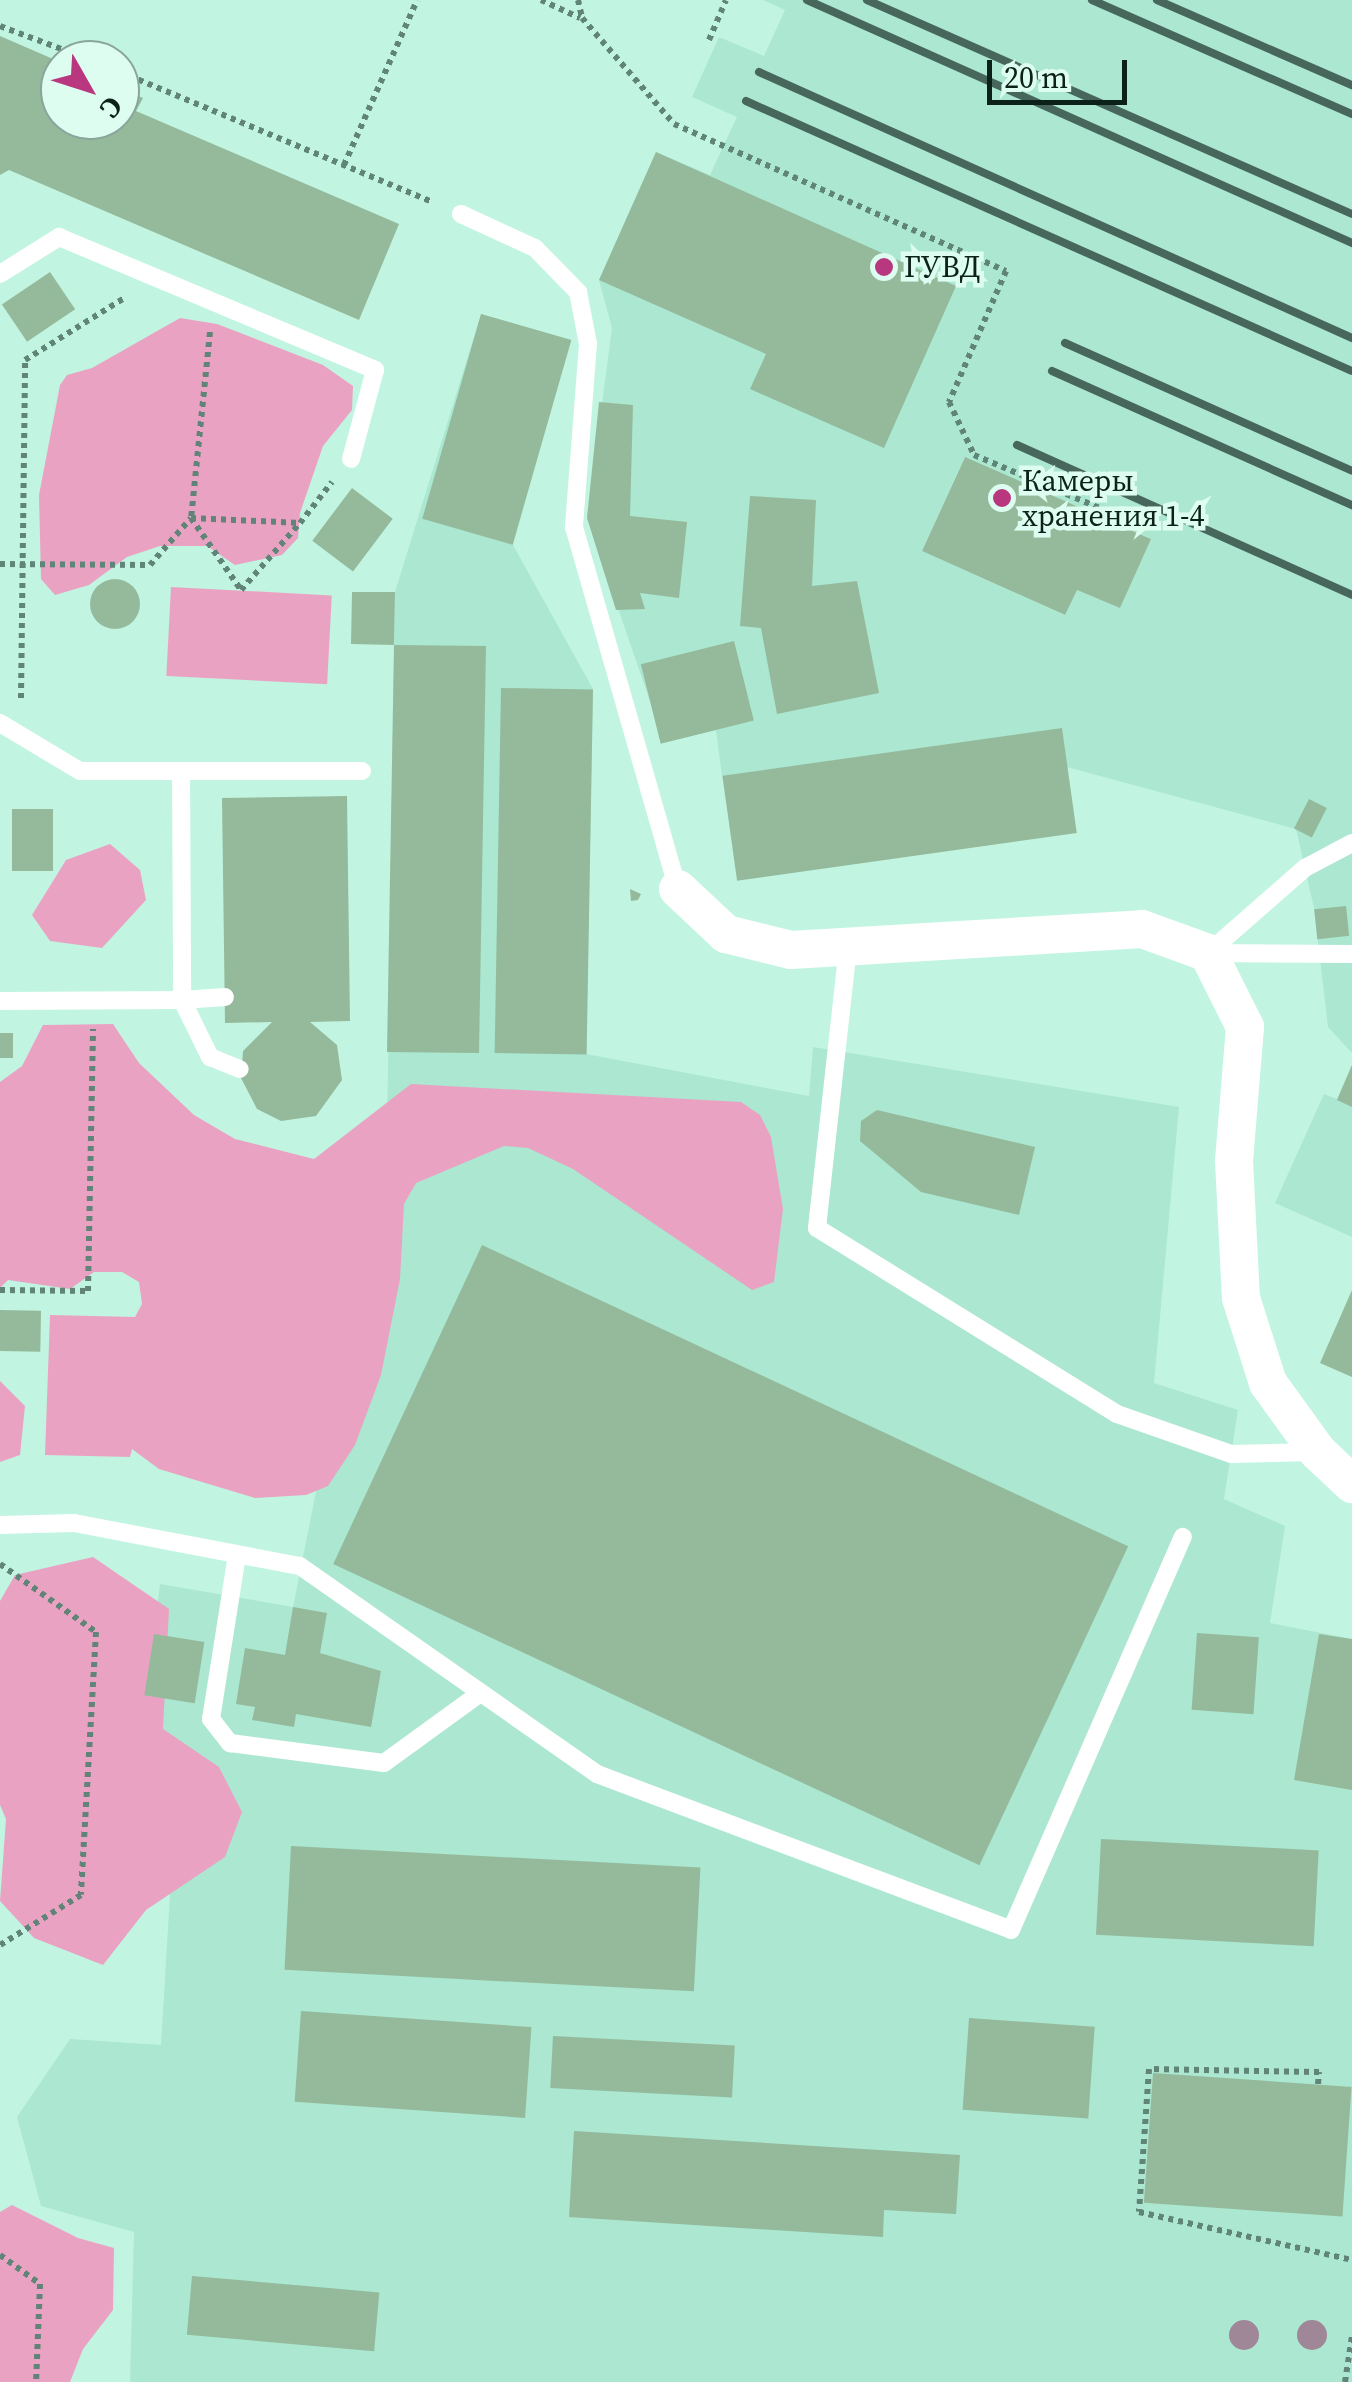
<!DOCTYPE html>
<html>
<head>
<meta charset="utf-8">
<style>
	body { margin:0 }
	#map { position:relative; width:1352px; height:2382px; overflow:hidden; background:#c1f5e1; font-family:"Source Serif 4",serif }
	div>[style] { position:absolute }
	.built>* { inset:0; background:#abe7d1 }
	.green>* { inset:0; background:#eaa2c3; transform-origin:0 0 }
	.building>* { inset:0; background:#94ba9b; transform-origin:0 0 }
	.round { border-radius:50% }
	.path>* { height:6px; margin-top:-3px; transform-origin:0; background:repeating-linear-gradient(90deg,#608477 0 5px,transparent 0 10px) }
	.lane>* { height:18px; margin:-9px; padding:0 9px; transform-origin:9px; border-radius:9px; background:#fff }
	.street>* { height:38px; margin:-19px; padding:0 19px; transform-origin:19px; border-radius:19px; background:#fff }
	.rail>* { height:8px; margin:-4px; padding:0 4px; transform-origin:4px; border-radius:4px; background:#48675c }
	.trees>* { width:30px; height:30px; margin:-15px; border-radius:50%; background:#9f8798 }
	.dots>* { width:28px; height:28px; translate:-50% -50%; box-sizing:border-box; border:5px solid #defdf1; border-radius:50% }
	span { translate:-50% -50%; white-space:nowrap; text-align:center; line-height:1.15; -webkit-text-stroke:9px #defdf1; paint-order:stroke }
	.poi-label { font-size:30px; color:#0c211a }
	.left { translate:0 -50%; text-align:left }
	.north { position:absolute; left:40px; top:40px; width:100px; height:100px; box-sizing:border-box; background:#defdf1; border:2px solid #8aa59b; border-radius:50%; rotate:129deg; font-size:28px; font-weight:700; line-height:40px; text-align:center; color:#0c211a }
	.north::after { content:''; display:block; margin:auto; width:35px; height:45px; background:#b9377f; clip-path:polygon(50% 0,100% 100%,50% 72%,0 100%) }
	.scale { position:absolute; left:987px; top:60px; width:140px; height:45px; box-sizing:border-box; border:5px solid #0c211a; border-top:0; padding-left:12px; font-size:30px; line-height:35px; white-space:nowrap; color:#0c211a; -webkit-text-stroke:8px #defdf1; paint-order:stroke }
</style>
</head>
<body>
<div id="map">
	<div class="built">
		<i style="clip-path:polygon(evenodd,763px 0,1352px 0,1352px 1053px,1328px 1027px,1314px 908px,1296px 829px,1067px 767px,1062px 729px,722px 776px,716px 730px,664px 742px,587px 518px,612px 328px,599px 280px,656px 152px,710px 175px,737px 117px,692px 97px,719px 37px,764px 56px,785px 10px,763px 0,964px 458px,1150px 538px,1120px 608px,1077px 590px,1064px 615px,922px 551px,964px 458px)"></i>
		<i style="clip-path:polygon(481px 314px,571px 340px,513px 545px,593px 689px,586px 1054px,809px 1096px,813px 1047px,1179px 1107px,1154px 1383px,1238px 1410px,1224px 1499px,1285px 1526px,1270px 1623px,1352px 1639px,1352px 2382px,130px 2382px,134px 2232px,41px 2206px,17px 2117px,70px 2039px,161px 2045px,172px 1861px,154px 1634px,160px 1584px,293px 1607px,387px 1136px,395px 592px)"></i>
		<i style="clip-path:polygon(1352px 1065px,1352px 1237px,1275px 1203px,1324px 1094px,1337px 1099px)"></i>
	</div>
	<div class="green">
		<i style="clip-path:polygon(180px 318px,217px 324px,323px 365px,353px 386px,352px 410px,323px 446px,300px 513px,298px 538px,282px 555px,235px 565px,207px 546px,160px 546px,127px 557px,89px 585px,55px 595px,41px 579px,39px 495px,60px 385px,67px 375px,92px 368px)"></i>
		<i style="left:171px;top:587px;width:161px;height:89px;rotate:3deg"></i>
		<i style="clip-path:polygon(110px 844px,140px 870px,146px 900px,102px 948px,50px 941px,32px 915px,66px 860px)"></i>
		<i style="clip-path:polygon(113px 1024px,139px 1063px,194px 1115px,235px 1139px,314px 1159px,411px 1084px,741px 1102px,760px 1115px,771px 1137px,783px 1209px,774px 1282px,752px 1290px,573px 1169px,528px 1148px,504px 1146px,416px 1183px,404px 1204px,400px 1279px,381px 1375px,355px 1445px,328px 1486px,306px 1495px,255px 1498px,159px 1469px,132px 1449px,130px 1457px,45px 1455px,50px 1315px,135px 1317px,142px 1304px,139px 1282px,122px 1272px,94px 1272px,70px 1289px,8px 1280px,0 1288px,0 1082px,22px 1066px,43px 1025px)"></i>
		<i style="clip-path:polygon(0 1381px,25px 1406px,20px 1455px,0 1462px)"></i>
		<i style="clip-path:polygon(93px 1557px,169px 1609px,163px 1729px,219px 1767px,242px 1812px,225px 1857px,146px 1910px,103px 1965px,34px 1938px,0 1901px,6px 1819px,0 1805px,0 1601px,15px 1575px)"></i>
		<i style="clip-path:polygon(12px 2205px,78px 2238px,114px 2248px,113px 2310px,83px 2349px,70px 2382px,0 2382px,0 2212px)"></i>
	</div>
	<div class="building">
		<i style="clip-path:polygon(0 36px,60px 62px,60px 120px,120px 120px,120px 88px,143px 98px,136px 111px,399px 224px,359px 320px,9px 170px,0 175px)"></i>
		<i style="clip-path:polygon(656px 152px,956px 286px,884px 448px,750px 389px,766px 354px,599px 280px)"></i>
		<i style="left:50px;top:272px;width:45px;height:58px;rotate:56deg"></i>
		<i style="left:481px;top:314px;width:94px;height:213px;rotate:16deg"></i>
		<i style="clip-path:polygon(599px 402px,633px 405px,630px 516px,687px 522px,679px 598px,640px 593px,645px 609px,616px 610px,587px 518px)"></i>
		<i style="clip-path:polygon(965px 457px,1151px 539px,1120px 608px,1077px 590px,1065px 615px,922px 551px)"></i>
		<i style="left:352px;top:488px;width:51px;height:66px;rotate:37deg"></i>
		<i style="clip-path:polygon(750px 496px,816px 500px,812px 586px,857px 581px,879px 693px,777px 714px,761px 628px,740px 626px)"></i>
		<i class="round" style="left:90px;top:579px;width:50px;height:50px"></i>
		<i style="clip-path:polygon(352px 592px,395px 592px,394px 645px,486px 646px,479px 1053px,387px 1052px,394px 645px,351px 644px)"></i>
		<i style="left:734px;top:641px;width:82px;height:96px;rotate:76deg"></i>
		<i style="left:501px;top:688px;width:92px;height:365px;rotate:1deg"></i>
		<i style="left:1062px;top:728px;width:106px;height:343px;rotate:82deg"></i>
		<i style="clip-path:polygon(347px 796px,350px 1021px,310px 1022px,337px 1045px,342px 1080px,316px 1116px,281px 1121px,257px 1109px,241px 1078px,243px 1051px,272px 1022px,225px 1023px,222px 798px)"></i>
		<i style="left:1309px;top:799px;width:20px;height:33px;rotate:27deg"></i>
		<i style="left:12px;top:809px;width:41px;height:62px"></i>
		<i style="clip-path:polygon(630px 889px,641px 894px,638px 900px,631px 901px)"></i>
		<i style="left:1346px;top:906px;width:30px;height:32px;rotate:84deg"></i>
		<i style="left:0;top:1033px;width:13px;height:25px"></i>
		<i style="clip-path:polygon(1352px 1065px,1352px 1107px,1337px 1100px)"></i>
		<i style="clip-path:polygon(877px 1110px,1035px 1147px,1019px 1215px,921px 1192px,860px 1141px,861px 1121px)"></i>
		<i style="left:482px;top:1245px;width:713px;height:352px;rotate:25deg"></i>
		<i style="clip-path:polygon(1352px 1290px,1352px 1377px,1320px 1363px)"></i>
		<i style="left:0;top:1310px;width:41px;height:41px;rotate:1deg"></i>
		<i style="clip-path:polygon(293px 1607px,327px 1613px,320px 1653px,381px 1671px,371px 1727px,296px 1714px,294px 1727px,252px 1720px,255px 1707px,236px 1704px,245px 1648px,285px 1655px)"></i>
		<i style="left:1197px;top:1633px;width:62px;height:77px;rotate:4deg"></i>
		<i style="left:154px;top:1634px;width:51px;height:62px;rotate:9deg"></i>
		<i style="clip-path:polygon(1319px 1634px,1352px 1639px,1352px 1790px,1294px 1780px)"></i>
		<i style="left:1101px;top:1839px;width:218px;height:96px;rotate:3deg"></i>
		<i style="left:291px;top:1846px;width:410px;height:124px;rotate:3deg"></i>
		<i style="left:301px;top:2011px;width:231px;height:91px;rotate:4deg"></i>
		<i style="left:969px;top:2018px;width:126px;height:92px;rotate:4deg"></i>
		<i style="left:553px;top:2036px;width:182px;height:52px;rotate:3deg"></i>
		<i style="left:1153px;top:2073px;width:199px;height:130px;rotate:4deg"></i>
		<i style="clip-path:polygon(574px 2131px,960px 2155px,956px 2214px,884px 2210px,883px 2237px,569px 2217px)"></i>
		<i style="left:192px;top:2276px;width:188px;height:59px;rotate:5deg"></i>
	</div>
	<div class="path">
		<i style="left:541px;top:0;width:43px;rotate:24.8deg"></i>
		<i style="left:578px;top:0;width:18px;rotate:77deg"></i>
		<i style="left:582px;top:18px;width:140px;rotate:49deg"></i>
		<i style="left:674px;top:124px;width:363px;rotate:23.9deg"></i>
		<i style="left:1006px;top:271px;width:143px;rotate:113.5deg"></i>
		<i style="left:949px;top:402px;width:59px;rotate:64.7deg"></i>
		<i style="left:974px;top:455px;width:160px;rotate:22.9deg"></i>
		<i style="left:0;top:26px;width:97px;rotate:20.5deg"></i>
		<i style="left:709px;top:40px;width:43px;rotate:-67deg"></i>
		<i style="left:120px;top:72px;width:339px;rotate:22.6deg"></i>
		<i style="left:344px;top:165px;width:180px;rotate:-66.1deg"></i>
		<i style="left:210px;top:332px;width:187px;rotate:95.8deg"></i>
		<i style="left:191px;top:518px;width:88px;rotate:55.2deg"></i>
		<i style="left:241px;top:590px;width:88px;rotate:-48.7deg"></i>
		<i style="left:0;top:564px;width:150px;rotate:0.4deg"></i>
		<i style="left:150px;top:565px;width:62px;rotate:-48.9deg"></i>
		<i style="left:191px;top:518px;width:109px;rotate:2.6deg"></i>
		<i style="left:300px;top:523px;width:52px;rotate:-52deg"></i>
		<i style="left:21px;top:698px;width:338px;rotate:-89.3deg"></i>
		<i style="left:25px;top:360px;width:119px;rotate:-32deg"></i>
		<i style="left:0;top:1290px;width:88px;rotate:0.7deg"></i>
		<i style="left:88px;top:1291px;width:262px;rotate:-88.9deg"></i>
		<i style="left:0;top:1564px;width:118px;rotate:35.3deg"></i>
		<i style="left:96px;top:1632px;width:263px;rotate:93.3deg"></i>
		<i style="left:81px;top:1895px;width:95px;rotate:148.3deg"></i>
		<i style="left:1318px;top:2084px;width:12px;rotate:-85deg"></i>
		<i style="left:1319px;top:2072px;width:170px;rotate:-179deg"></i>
		<i style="left:1149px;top:2069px;width:143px;rotate:94deg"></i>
		<i style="left:1139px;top:2212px;width:218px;rotate:12.7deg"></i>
		<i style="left:0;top:2255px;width:49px;rotate:35.9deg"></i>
		<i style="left:40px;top:2284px;width:98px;rotate:92.3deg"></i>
		<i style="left:1345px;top:2382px;width:47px;rotate:-81.3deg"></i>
	</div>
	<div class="lane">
		<i style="left:461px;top:214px;width:81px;rotate:24.7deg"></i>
		<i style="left:535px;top:248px;width:62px;rotate:45.7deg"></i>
		<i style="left:578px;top:292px;width:53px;rotate:79.1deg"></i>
		<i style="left:588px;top:344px;width:184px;rotate:94.4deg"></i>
		<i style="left:574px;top:527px;width:377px;rotate:74deg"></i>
		<i style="left:0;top:274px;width:70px;rotate:-32.1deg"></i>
		<i style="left:59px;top:237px;width:343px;rotate:22.8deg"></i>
		<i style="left:375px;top:370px;width:92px;rotate:105.1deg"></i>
		<i style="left:0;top:723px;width:93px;rotate:31deg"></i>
		<i style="left:80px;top:771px;width:282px"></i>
		<i style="left:181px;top:771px;width:229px;rotate:89.7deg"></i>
		<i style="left:182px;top:1000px;width:43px;rotate:-4deg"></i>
		<i style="left:1352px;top:843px;width:53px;rotate:152deg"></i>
		<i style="left:1305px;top:868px;width:129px;rotate:138.8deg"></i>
		<i style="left:1208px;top:953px;width:144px;rotate:0.4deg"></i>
		<i style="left:848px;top:947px;width:283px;rotate:96.3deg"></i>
		<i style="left:817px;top:1228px;width:353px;rotate:31.8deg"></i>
		<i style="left:1117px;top:1414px;width:121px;rotate:19.3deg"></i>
		<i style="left:1231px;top:1454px;width:87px;rotate:-1.3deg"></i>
		<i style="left:0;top:1001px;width:182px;rotate:-0.3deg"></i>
		<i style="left:182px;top:1000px;width:64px;rotate:63.8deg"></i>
		<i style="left:210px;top:1057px;width:32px;rotate:22deg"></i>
		<i style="left:0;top:1525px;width:74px;rotate:-1.5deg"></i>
		<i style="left:74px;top:1523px;width:230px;rotate:10.8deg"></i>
		<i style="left:300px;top:1566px;width:363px;rotate:35deg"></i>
		<i style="left:597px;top:1774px;width:442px;rotate:20.6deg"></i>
		<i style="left:1011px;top:1930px;width:429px;rotate:-66.4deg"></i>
		<i style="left:237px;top:1555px;width:166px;rotate:99deg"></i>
		<i style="left:211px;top:1719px;width:31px;rotate:52deg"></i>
		<i style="left:230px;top:1743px;width:155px;rotate:7.4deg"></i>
		<i style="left:384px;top:1763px;width:117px;rotate:-36deg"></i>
	</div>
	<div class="street">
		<i style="left:678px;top:889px;width:66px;rotate:43.2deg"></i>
		<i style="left:726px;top:934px;width:67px;rotate:13.8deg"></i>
		<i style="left:791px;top:950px;width:352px;rotate:-3.4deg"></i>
		<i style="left:1142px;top:929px;width:70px;rotate:20deg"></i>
		<i style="left:1208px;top:953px;width:83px;rotate:63.4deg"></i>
		<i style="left:1245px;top:1027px;width:134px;rotate:94.7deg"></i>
		<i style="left:1234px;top:1161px;width:137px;rotate:87.1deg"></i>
		<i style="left:1241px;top:1298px;width:89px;rotate:72.4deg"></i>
		<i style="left:1268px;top:1383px;width:85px;rotate:54.1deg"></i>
		<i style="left:1318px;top:1452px;width:47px;rotate:43.3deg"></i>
	</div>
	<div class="rail">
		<i style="left:807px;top:0;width:597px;rotate:24.03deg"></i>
		<i style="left:867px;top:0;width:530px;rotate:23.81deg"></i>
		<i style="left:1092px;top:0;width:284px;rotate:23.7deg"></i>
		<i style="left:1157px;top:0;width:213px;rotate:23.6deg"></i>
		<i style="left:759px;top:72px;width:650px;rotate:24.16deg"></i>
		<i style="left:746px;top:101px;width:663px;rotate:24.02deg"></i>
		<i style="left:1065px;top:343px;width:314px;rotate:24deg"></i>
		<i style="left:1052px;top:371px;width:329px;rotate:24.1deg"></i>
		<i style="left:1017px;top:445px;width:367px;rotate:24.1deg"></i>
	</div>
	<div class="trees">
		<i style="left:1244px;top:2335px"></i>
		<i style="left:1312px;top:2335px"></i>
	</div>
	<div class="dots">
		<i style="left:884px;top:267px;background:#b9377f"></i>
		<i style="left:1002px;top:498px;background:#b9377f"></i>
	</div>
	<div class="poi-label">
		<span class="left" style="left:904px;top:267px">ГУВД</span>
		<span class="left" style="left:1022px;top:498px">Камеры<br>хранения 1-4</span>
	</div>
	<div class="north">С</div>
	<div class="scale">20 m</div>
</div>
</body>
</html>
